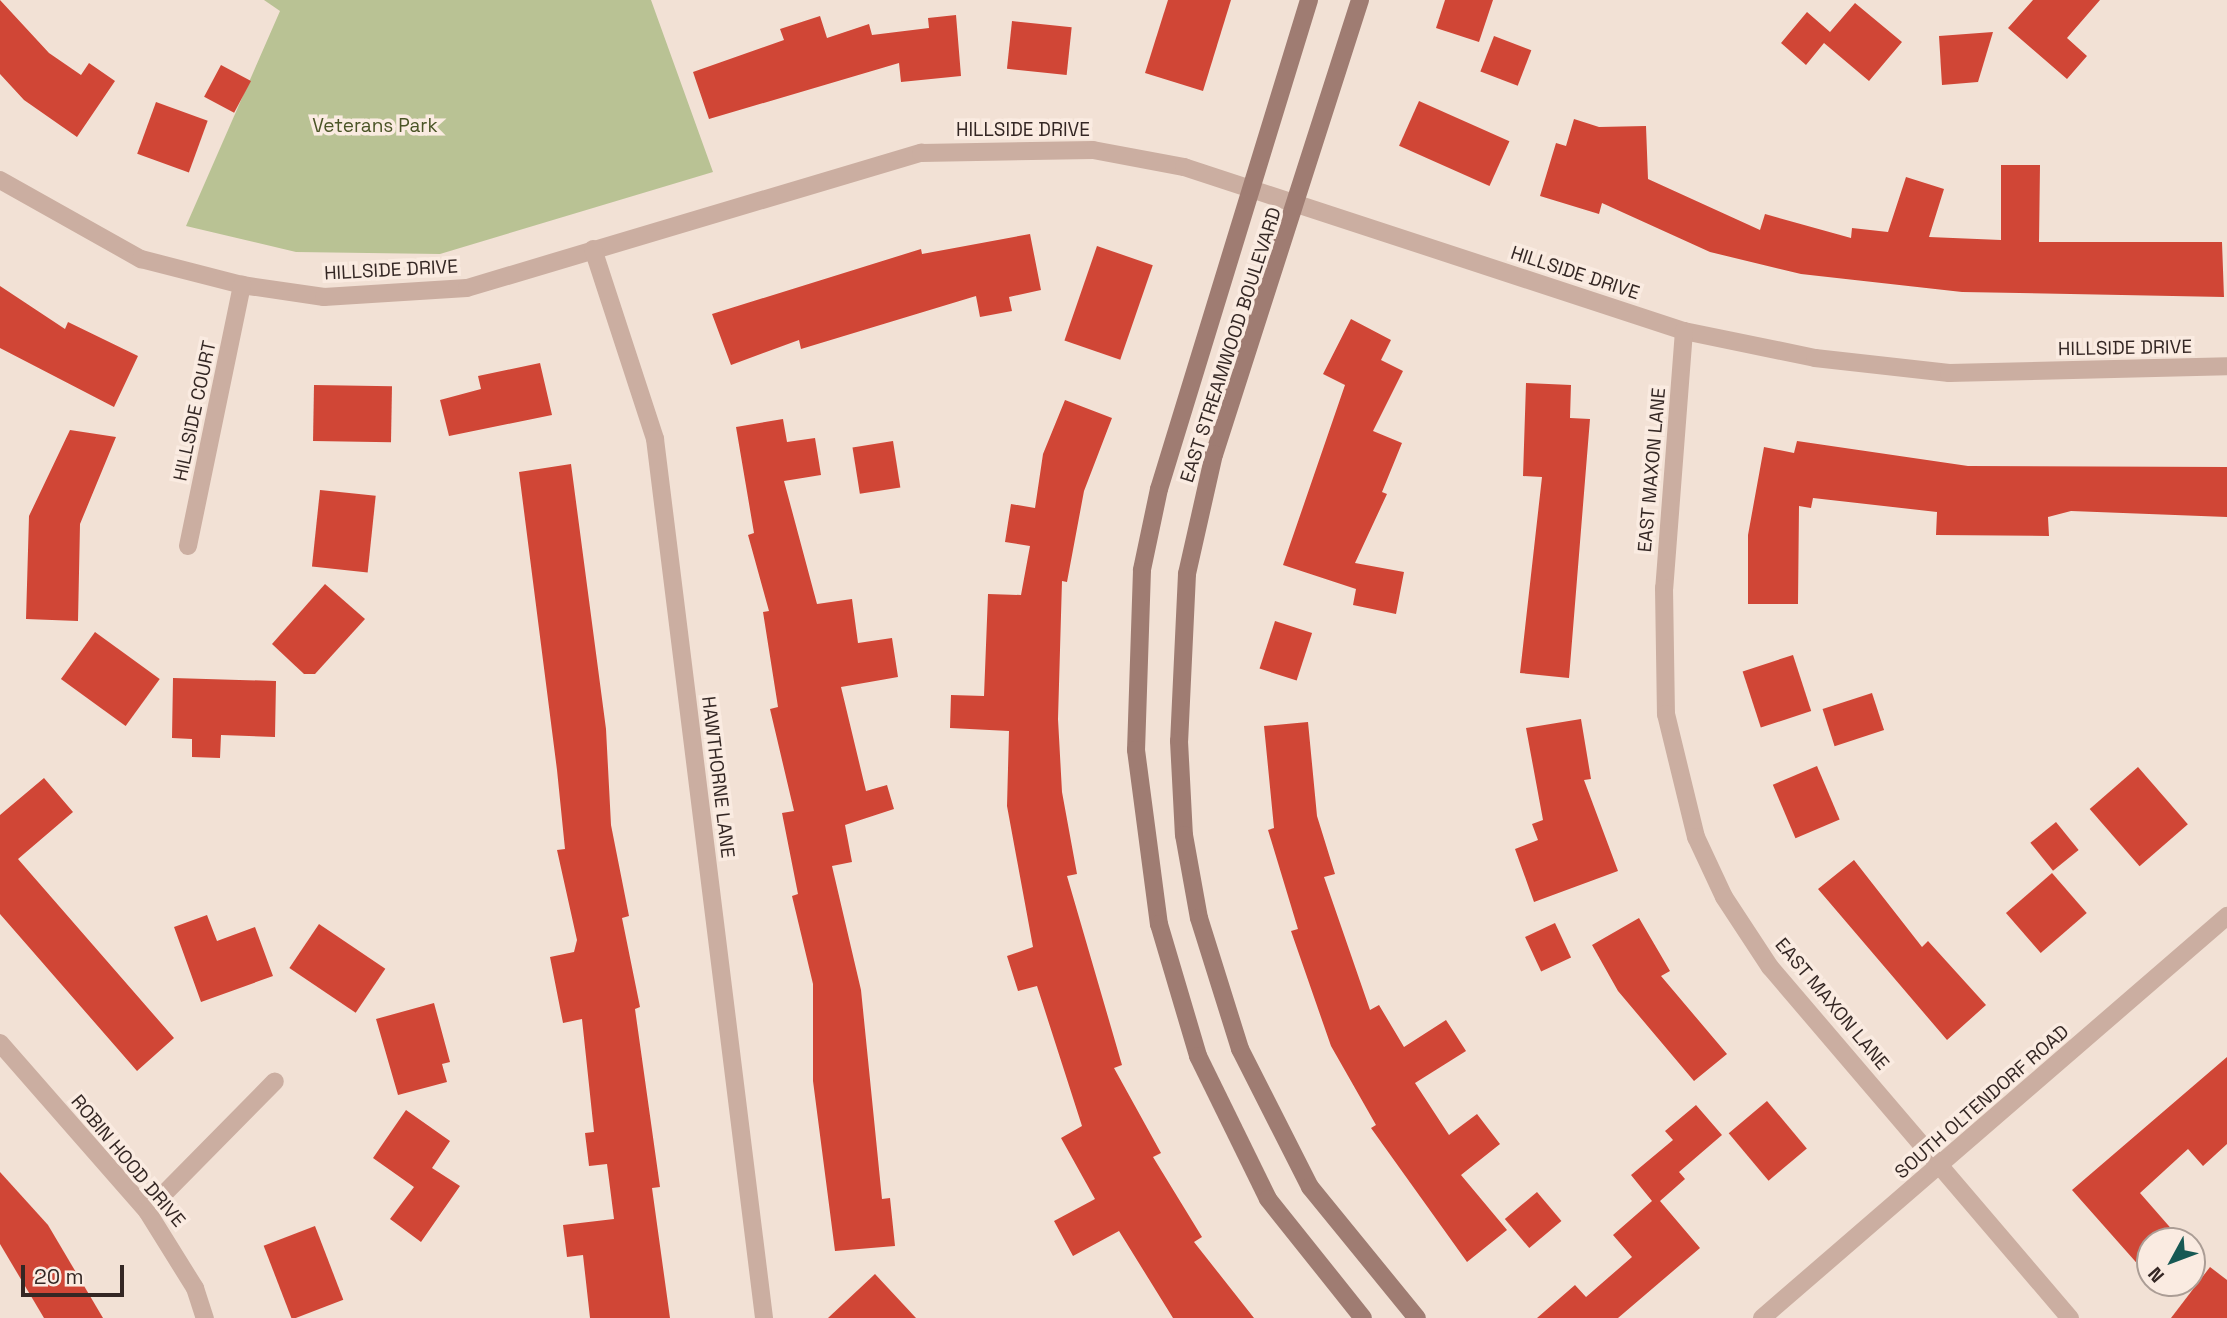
<!DOCTYPE html>
<html>
<head>
<meta charset="utf-8">
<style>
	body { margin:0 }
	#map { position:relative; width:2227px; height:1318px; overflow:hidden; background:#f2e1d5; font-family:"Space Grotesk",sans-serif }
	div>[style] { position:absolute }
	.green>* { inset:0; background:#b9c294 }
	.building>* { inset:0; background:#d04636; transform-origin:0 0 }
	.street>* { height:18px; margin:-9px; padding:0 9px; transform-origin:9px; border-radius:9px; background:#cbaea1 }
	.secondary>* { height:18px; margin:-9px; padding:0 9px; transform-origin:9px; border-radius:9px; background:#9f7c72 }
	span { translate:-50% -50%; white-space:nowrap; text-align:center; line-height:1.15; -webkit-text-stroke:7px #faebe1; paint-order:stroke }
	.park-label { font-size:19px; color:#4a5426 }
	.street-label { font-size:19px; color:#342724 }
	.north { position:absolute; left:2136px; top:1227px; width:70px; height:70px; box-sizing:border-box; background:#faebe1; border:2px solid #ab9d95; border-radius:50%; rotate:229deg; font-size:19px; font-weight:700; line-height:28px; text-align:center; color:#342724 }
	.north::after { content:''; display:block; margin:auto; width:24px; height:32px; background:#175954; clip-path:polygon(50% 0,100% 100%,50% 72%,0 100%) }
	.scale { position:absolute; left:21px; top:1265px; width:103px; height:32px; box-sizing:border-box; border:4px solid #342724; border-top:0; padding-left:9px; font-size:21px; line-height:24px; white-space:nowrap; color:#342724; -webkit-text-stroke:5px #faebe1; paint-order:stroke }
</style>
</head>
<body>
<div id="map">
	<div class="green">
		<i style="clip-path:polygon(264px 0,651px 0,713px 172px,440px 254px,296px 252px,186px 226px,280px 11px)"></i>
	</div>
	<div class="building">
		<i style="clip-path:polygon(0 0,49px 53px,81px 75px,89px 63px,115px 81px,77px 137px,24px 100px,0 74px)"></i>
		<i style="clip-path:polygon(1168px 0,1231px 0,1203px 91px,1145px 73px)"></i>
		<i style="clip-path:polygon(1445px 0,1493px 0,1479px 42px,1436px 28px)"></i>
		<i style="clip-path:polygon(2033px 0,2100px 0,2067px 38px,2087px 56px,2067px 79px,2008px 28px)"></i>
		<i style="clip-path:polygon(1855px 3px,1902px 42px,1869px 81px,1824px 43px,1806px 65px,1781px 43px,1807px 12px,1830px 32px)"></i>
		<i style="clip-path:polygon(956px 15px,961px 76px,901px 82px,899px 63px,709px 119px,693px 72px,784px 40px,780px 29px,820px 16px,827px 38px,869px 24px,872px 35px,929px 28px,928px 18px)"></i>
		<i style="left:1012px;top:21px;width:60px;height:48px;rotate:6deg"></i>
		<i style="clip-path:polygon(1993px 32px,1978px 82px,1942px 85px,1939px 36px)"></i>
		<i style="left:1494px;top:36px;width:40px;height:38px;rotate:21deg"></i>
		<i style="left:221px;top:65px;width:34px;height:36px;rotate:28deg"></i>
		<i style="left:1419px;top:101px;width:99px;height:49px;rotate:24deg"></i>
		<i style="left:156px;top:102px;width:55px;height:55px;rotate:20deg"></i>
		<i style="clip-path:polygon(1574px 119px,1599px 127px,1646px 126px,1648px 179px,1760px 230px,1765px 214px,1851px 238px,1852px 228px,1888px 232px,1906px 177px,1944px 189px,1929px 237px,2001px 240px,2001px 165px,2040px 165px,2039px 242px,2222px 242px,2224px 297px,1962px 292px,1801px 274px,1710px 252px,1602px 203px,1599px 214px,1540px 196px,1556px 143px,1566px 146px)"></i>
		<i style="clip-path:polygon(1030px 234px,1041px 290px,1009px 297px,1012px 311px,980px 317px,976px 296px,801px 349px,799px 340px,731px 365px,712px 314px,921px 249px,922px 254px)"></i>
		<i style="left:1097px;top:246px;width:59px;height:100px;rotate:19deg"></i>
		<i style="clip-path:polygon(0 286px,65px 329px,68px 322px,138px 356px,114px 407px,0 348px)"></i>
		<i style="clip-path:polygon(1351px 319px,1391px 340px,1381px 360px,1403px 371px,1373px 431px,1402px 443px,1382px 492px,1387px 494px,1355px 563px,1404px 572px,1396px 614px,1353px 605px,1356px 589px,1283px 565px,1345px 385px,1323px 374px)"></i>
		<i style="clip-path:polygon(540px 363px,552px 415px,449px 436px,440px 400px,481px 389px,478px 376px)"></i>
		<i style="clip-path:polygon(1526px 383px,1571px 385px,1570px 418px,1590px 419px,1569px 678px,1520px 673px,1542px 477px,1523px 476px)"></i>
		<i style="left:314px;top:385px;width:78px;height:56px;rotate:1deg"></i>
		<i style="clip-path:polygon(1065px 400px,1112px 418px,1084px 491px,1067px 582px,1062px 581px,1058px 719px,1062px 792px,1077px 874px,1067px 876px,1122px 1065px,1114px 1068px,1161px 1153px,1153px 1157px,1202px 1237px,1194px 1242px,1254px 1318px,1173px 1318px,1119px 1231px,1073px 1256px,1054px 1221px,1095px 1199px,1061px 1138px,1082px 1126px,1037px 986px,1018px 991px,1007px 956px,1033px 947px,1007px 806px,1009px 731px,950px 728px,951px 695px,984px 696px,988px 594px,1021px 595px,1030px 546px,1005px 542px,1011px 504px,1035px 508px,1043px 454px)"></i>
		<i style="clip-path:polygon(783px 419px,787px 442px,815px 438px,821px 475px,784px 481px,817px 604px,852px 599px,858px 643px,892px 638px,898px 677px,841px 687px,866px 791px,887px 785px,894px 809px,845px 825px,852px 862px,832px 866px,861px 990px,882px 1199px,890px 1198px,895px 1246px,835px 1251px,813px 1081px,813px 984px,792px 896px,798px 894px,782px 813px,794px 811px,770px 709px,778px 707px,763px 612px,769px 611px,748px 535px,754px 533px,736px 427px)"></i>
		<i style="clip-path:polygon(70px 430px,116px 437px,80px 524px,78px 621px,26px 619px,29px 516px)"></i>
		<i style="left:893px;top:441px;width:47px;height:41px;rotate:81deg"></i>
		<i style="clip-path:polygon(1797px 441px,1968px 466px,2227px 467px,2227px 517px,2071px 511px,2048px 517px,2049px 536px,1936px 535px,1937px 512px,1813px 498px,1811px 508px,1799px 506px,1798px 604px,1748px 604px,1748px 535px,1764px 447px,1794px 453px)"></i>
		<i style="clip-path:polygon(571px 464px,606px 729px,611px 825px,629px 916px,622px 918px,640px 1007px,635px 1009px,660px 1187px,652px 1188px,670px 1318px,590px 1318px,583px 1255px,567px 1257px,563px 1225px,614px 1219px,607px 1164px,589px 1166px,585px 1133px,594px 1132px,582px 1019px,563px 1023px,550px 957px,574px 952px,577px 940px,557px 850px,565px 849px,557px 770px,519px 472px)"></i>
		<i style="left:320px;top:490px;width:56px;height:77px;rotate:6deg"></i>
		<i style="clip-path:polygon(325px 584px,365px 619px,315px 674px,304px 674px,272px 644px)"></i>
		<i style="left:1275px;top:621px;width:39px;height:50px;rotate:18deg"></i>
		<i style="left:95px;top:632px;width:80px;height:58px;rotate:36deg"></i>
		<i style="left:1793px;top:655px;width:59px;height:53px;rotate:72deg"></i>
		<i style="clip-path:polygon(173px 678px,276px 681px,275px 737px,221px 735px,220px 758px,192px 757px,192px 739px,172px 738px)"></i>
		<i style="left:1872px;top:693px;width:39px;height:52px;rotate:72deg"></i>
		<i style="clip-path:polygon(1581px 719px,1591px 779px,1584px 780px,1618px 871px,1534px 902px,1515px 849px,1538px 840px,1532px 824px,1543px 820px,1526px 728px)"></i>
		<i style="clip-path:polygon(1308px 722px,1317px 816px,1335px 874px,1324px 877px,1370px 1010px,1379px 1005px,1404px 1047px,1446px 1020px,1466px 1051px,1415px 1083px,1449px 1135px,1477px 1114px,1500px 1144px,1461px 1175px,1507px 1230px,1467px 1262px,1371px 1128px,1376px 1125px,1331px 1046px,1291px 931px,1298px 929px,1268px 830px,1274px 828px,1264px 726px)"></i>
		<i style="left:1817px;top:766px;width:58px;height:48px;rotate:67deg"></i>
		<i style="left:2138px;top:767px;width:76px;height:64px;rotate:49deg"></i>
		<i style="clip-path:polygon(44px 778px,73px 812px,18px 859px,174px 1038px,137px 1071px,0 914px,0 815px)"></i>
		<i style="left:2056px;top:822px;width:36px;height:33px;rotate:51deg"></i>
		<i style="clip-path:polygon(1854px 860px,1922px 947px,1928px 941px,1986px 1005px,1947px 1040px,1818px 889px)"></i>
		<i style="left:2052px;top:873px;width:53px;height:61px;rotate:49deg"></i>
		<i style="clip-path:polygon(207px 915px,217px 941px,255px 927px,273px 976px,201px 1002px,174px 927px)"></i>
		<i style="clip-path:polygon(1639px 918px,1670px 971px,1661px 976px,1727px 1054px,1694px 1081px,1618px 991px,1592px 945px)"></i>
		<i style="left:1555px;top:923px;width:38px;height:33px;rotate:65deg"></i>
		<i style="left:319px;top:924px;width:80px;height:53px;rotate:34deg"></i>
		<i style="clip-path:polygon(434px 1003px,450px 1062px,442px 1064px,447px 1082px,398px 1095px,376px 1019px)"></i>
		<i style="clip-path:polygon(2227px 1057px,2227px 1144px,2203px 1166px,2188px 1149px,2140px 1193px,2182px 1241px,2150px 1241px,2150px 1278px,2072px 1190px)"></i>
		<i style="left:1767px;top:1101px;width:62px;height:50px;rotate:50deg"></i>
		<i style="clip-path:polygon(1696px 1105px,1722px 1135px,1679px 1172px,1685px 1179px,1660px 1201px,1700px 1248px,1618px 1318px,1537px 1318px,1575px 1285px,1586px 1297px,1632px 1257px,1613px 1235px,1652px 1201px,1631px 1175px,1673px 1140px,1665px 1131px)"></i>
		<i style="clip-path:polygon(406px 1110px,450px 1141px,432px 1168px,460px 1186px,421px 1242px,390px 1219px,414px 1187px,373px 1158px)"></i>
		<i style="clip-path:polygon(0 1172px,48px 1225px,103px 1318px,44px 1318px,0 1244px)"></i>
		<i style="left:1537px;top:1192px;width:38px;height:42px;rotate:50deg"></i>
		<i style="left:315px;top:1226px;width:79px;height:55px;rotate:69deg"></i>
		<i style="clip-path:polygon(2210px 1267px,2227px 1280px,2227px 1318px,2171px 1318px)"></i>
		<i style="clip-path:polygon(875px 1274px,916px 1318px,828px 1318px)"></i>
	</div>
	<div class="street">
		<i style="left:0;top:180px;width:162px;rotate:29.3deg"></i>
		<i style="left:141px;top:259px;width:104px;rotate:14.4deg"></i>
		<i style="left:242px;top:285px;width:83px;rotate:8.3deg"></i>
		<i style="left:324px;top:297px;width:143px;rotate:-3.6deg"></i>
		<i style="left:467px;top:288px;width:474px;rotate:-16.6deg"></i>
		<i style="left:921px;top:153px;width:172px;rotate:-1deg"></i>
		<i style="left:1093px;top:150px;width:93px;rotate:10.6deg"></i>
		<i style="left:1184px;top:167px;width:526px;rotate:18.16deg"></i>
		<i style="left:1684px;top:331px;width:134px;rotate:11.6deg"></i>
		<i style="left:1815px;top:358px;width:135px;rotate:6.4deg"></i>
		<i style="left:1949px;top:373px;width:278px;rotate:-1.4deg"></i>
		<i style="left:593px;top:249px;width:200px;rotate:71.9deg"></i>
		<i style="left:655px;top:439px;width:886px;rotate:82.93deg"></i>
		<i style="left:1684px;top:331px;width:258px;rotate:94.4deg"></i>
		<i style="left:1664px;top:588px;width:126px;rotate:89.1deg"></i>
		<i style="left:1666px;top:714px;width:127px;rotate:76.3deg"></i>
		<i style="left:1696px;top:837px;width:66px;rotate:65deg"></i>
		<i style="left:1724px;top:897px;width:84px;rotate:56.7deg"></i>
		<i style="left:1770px;top:967px;width:462px;rotate:49.5deg"></i>
		<i style="left:188px;top:546px;width:267px;rotate:-78.3deg"></i>
		<i style="left:0;top:1043px;width:223px;rotate:48.8deg"></i>
		<i style="left:147px;top:1211px;width:91px;rotate:58.1deg"></i>
		<i style="left:195px;top:1288px;width:32px;rotate:72deg"></i>
		<i style="left:147px;top:1211px;width:182px;rotate:-45.4deg"></i>
		<i style="left:1762px;top:1318px;width:615px;rotate:-40.84deg"></i>
	</div>
	<div class="secondary">
		<i style="left:1309px;top:0;width:511px;rotate:107.05deg"></i>
		<i style="left:1159px;top:489px;width:83px;rotate:101.9deg"></i>
		<i style="left:1142px;top:570px;width:180px;rotate:91.9deg"></i>
		<i style="left:1136px;top:750px;width:176px;rotate:82.5deg"></i>
		<i style="left:1159px;top:924px;width:138px;rotate:73.5deg"></i>
		<i style="left:1198px;top:1056px;width:159px;rotate:63.9deg"></i>
		<i style="left:1268px;top:1199px;width:152px;rotate:51.4deg"></i>
		<i style="left:1360px;top:0;width:477px;rotate:107.8deg"></i>
		<i style="left:1214px;top:454px;width:123px;rotate:102.7deg"></i>
		<i style="left:1187px;top:574px;width:167px;rotate:92.7deg"></i>
		<i style="left:1179px;top:741px;width:94px;rotate:87deg"></i>
		<i style="left:1184px;top:835px;width:84px;rotate:79.8deg"></i>
		<i style="left:1199px;top:918px;width:137px;rotate:72.6deg"></i>
		<i style="left:1240px;top:1049px;width:155px;rotate:63.1deg"></i>
		<i style="left:1310px;top:1187px;width:169px;rotate:50.8deg"></i>
	</div>
	<div class="park-label">
		<span style="left:375px;top:126px">Veterans Park</span>
	</div>
	<div class="street-label">
		<span style="left:1023px;top:130px">HILLSIDE DRIVE</span>
		<span style="left:391px;top:270px;rotate:-3deg">HILLSIDE DRIVE</span>
		<span style="left:1575px;top:273px;rotate:18deg">HILLSIDE DRIVE</span>
		<span style="left:1231px;top:345px;rotate:-72deg">EAST STREAMWOOD BOULEVARD</span>
		<span style="left:2125px;top:348px;rotate:-1deg">HILLSIDE DRIVE</span>
		<span style="left:195px;top:411px;rotate:-78deg">HILLSIDE COURT</span>
		<span style="left:1652px;top:470px;rotate:-85deg">EAST MAXON LANE</span>
		<span style="left:718px;top:777px;rotate:83deg">HAWTHORNE LANE</span>
		<span style="left:1832px;top:1004px;rotate:50deg">EAST MAXON LANE</span>
		<span style="left:1982px;top:1102px;rotate:-41deg">SOUTH OLTENDORF ROAD</span>
		<span style="left:128px;top:1161px;rotate:50deg">ROBIN HOOD DRIVE</span>
	</div>
	<div class="north">N</div>
	<div class="scale">20 m</div>
</div>
</body>
</html>
